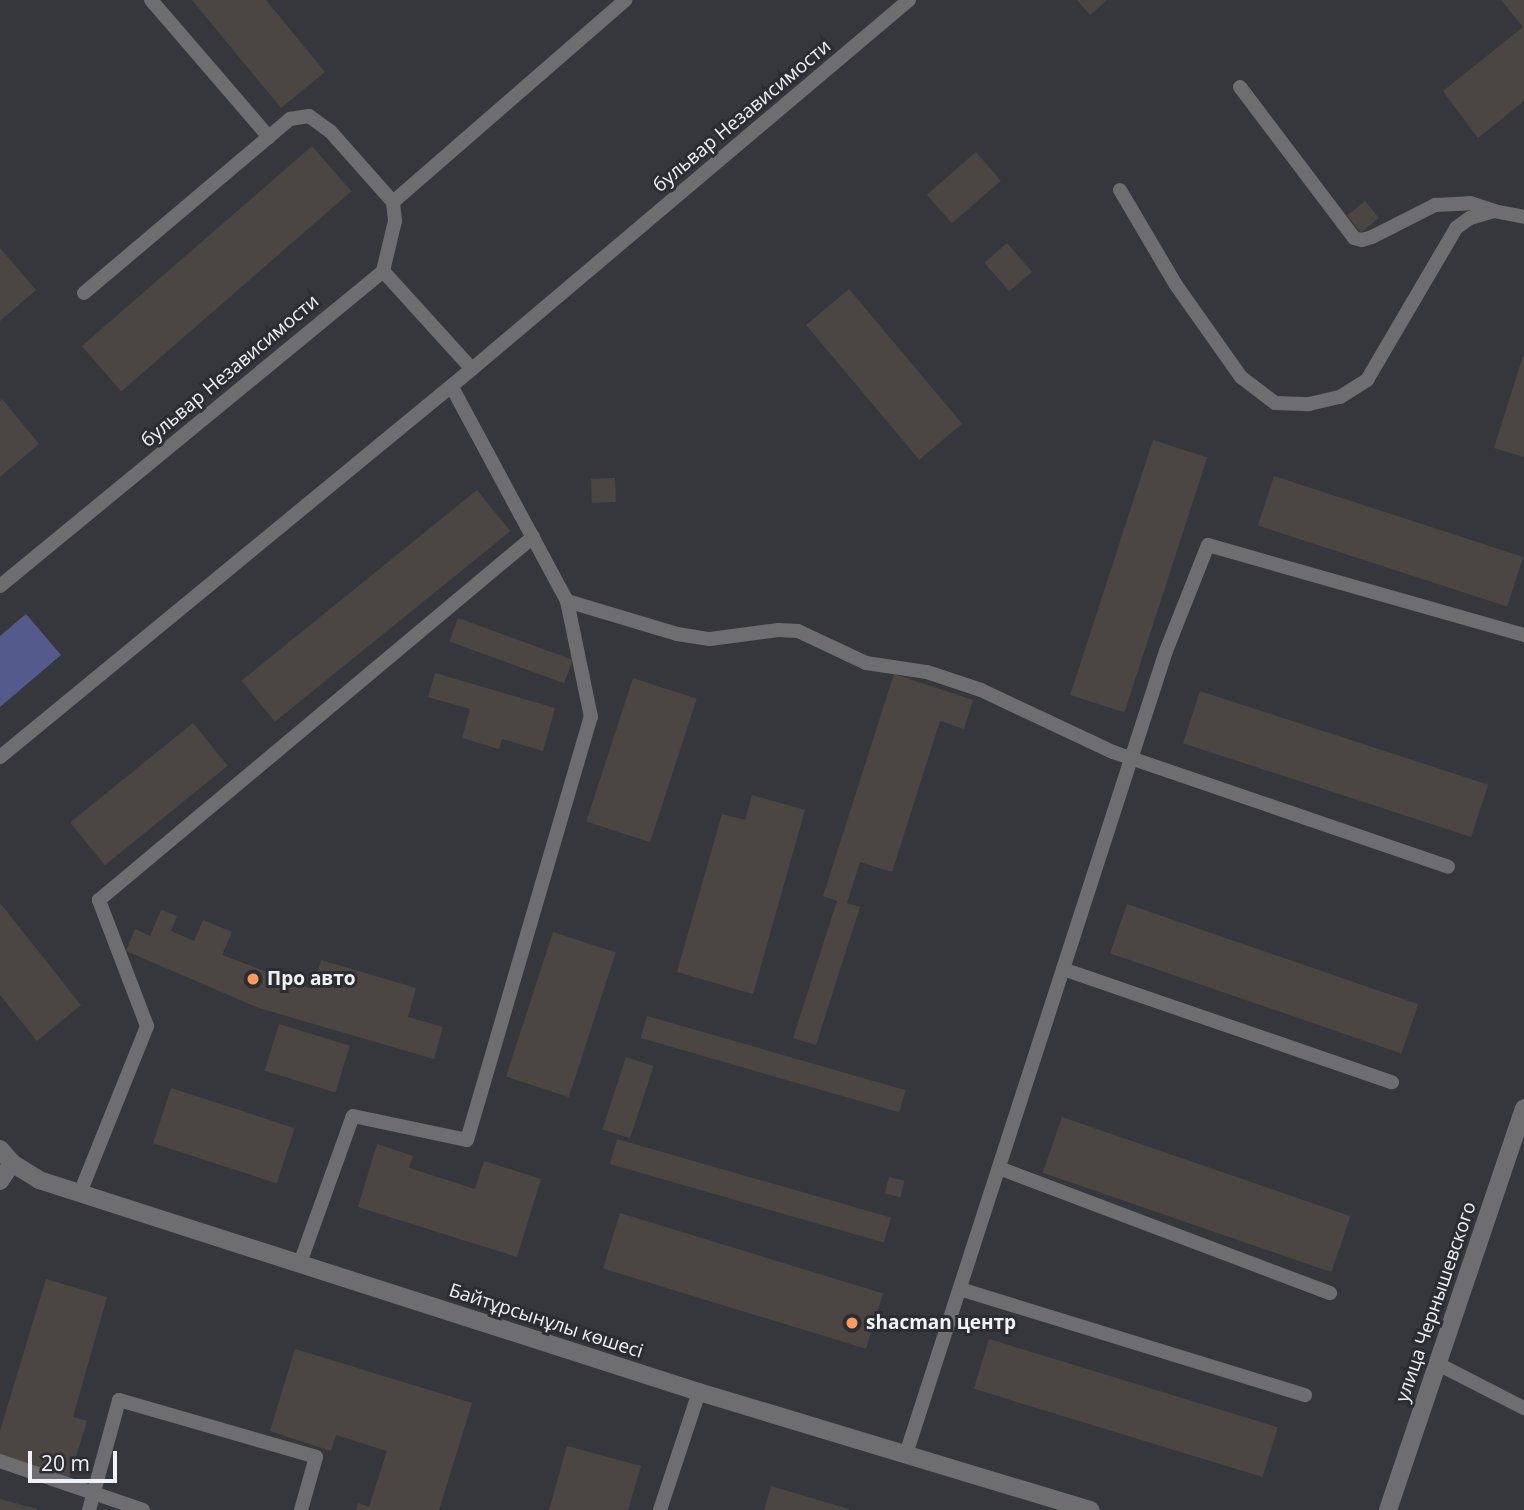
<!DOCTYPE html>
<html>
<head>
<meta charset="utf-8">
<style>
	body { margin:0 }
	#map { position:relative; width:1524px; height:1510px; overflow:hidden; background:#36373c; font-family:"Open Sans",sans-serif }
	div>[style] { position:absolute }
	.green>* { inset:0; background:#545b8c }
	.building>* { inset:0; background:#4c4643; transform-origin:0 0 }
	.service>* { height:14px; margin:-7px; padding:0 7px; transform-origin:7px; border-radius:7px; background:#6e6e71 }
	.minor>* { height:18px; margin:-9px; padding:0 9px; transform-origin:9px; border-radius:9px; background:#6e6e71 }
	.tertiary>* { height:18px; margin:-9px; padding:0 9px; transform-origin:9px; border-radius:9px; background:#6e6e71 }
	.dots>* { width:19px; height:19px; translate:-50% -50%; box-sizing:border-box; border:4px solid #2c2d32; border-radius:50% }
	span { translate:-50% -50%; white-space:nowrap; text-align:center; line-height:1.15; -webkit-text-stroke:6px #2c2d32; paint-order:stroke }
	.street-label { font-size:19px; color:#f1f2f5 }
	.poi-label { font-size:19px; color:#f1f2f5; font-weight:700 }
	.left { translate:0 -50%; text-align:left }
	.scale { position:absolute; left:28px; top:1451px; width:89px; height:32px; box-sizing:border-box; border:4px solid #f1f2f5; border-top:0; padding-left:9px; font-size:21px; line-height:24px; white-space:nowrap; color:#f1f2f5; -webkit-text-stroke:5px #2c2d32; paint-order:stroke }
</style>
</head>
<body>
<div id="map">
	<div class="green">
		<i style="clip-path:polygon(26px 614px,61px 655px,0 707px,0 636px)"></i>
	</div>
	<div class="building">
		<i style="clip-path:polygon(192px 0,266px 0,325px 72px,281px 108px)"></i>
		<i style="clip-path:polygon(1077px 0,1107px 0,1090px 15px)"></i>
		<i style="clip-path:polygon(1501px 0,1524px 0,1524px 101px,1478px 138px,1443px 91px,1523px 27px)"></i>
		<i style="left:312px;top:146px;width:60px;height:305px;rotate:49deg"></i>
		<i style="left:976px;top:152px;width:38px;height:65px;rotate:49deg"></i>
		<i style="left:1365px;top:201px;width:22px;height:23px;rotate:51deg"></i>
		<i style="left:1007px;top:243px;width:38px;height:30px;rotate:49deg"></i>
		<i style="clip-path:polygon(0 248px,36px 290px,0 321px)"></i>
		<i style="left:849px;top:289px;width:176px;height:56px;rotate:50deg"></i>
		<i style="clip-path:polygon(1523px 356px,1524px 357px,1524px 457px,1494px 448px)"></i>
		<i style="clip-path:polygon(2px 399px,39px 444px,0 477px,0 401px)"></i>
		<i style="left:1153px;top:440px;width:57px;height:268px;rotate:18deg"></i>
		<i style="left:1274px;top:476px;width:262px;height:52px;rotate:18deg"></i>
		<i style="left:615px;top:478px;width:24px;height:24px;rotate:88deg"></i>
		<i style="left:477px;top:490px;width:53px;height:303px;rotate:51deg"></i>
		<i style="left:458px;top:618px;width:122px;height:25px;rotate:20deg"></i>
		<i style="clip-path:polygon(435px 673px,555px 708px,543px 751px,502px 739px,499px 749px,462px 738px,470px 709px,428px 697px)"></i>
		<i style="clip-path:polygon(894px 674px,973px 700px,964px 729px,940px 721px,892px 872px,860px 862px,847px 903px,860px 907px,816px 1045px,793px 1038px,837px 901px,823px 896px)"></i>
		<i style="left:633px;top:678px;width:67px;height:151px;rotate:18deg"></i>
		<i style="left:1200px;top:691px;width:303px;height:55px;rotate:18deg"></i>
		<i style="left:193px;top:723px;width:55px;height:158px;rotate:51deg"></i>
		<i style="clip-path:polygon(752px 795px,805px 810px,753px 994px,677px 972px,722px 814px,745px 820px)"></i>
		<i style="clip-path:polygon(0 903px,81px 1005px,37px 1041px,0 995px)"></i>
		<i style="left:1127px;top:904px;width:308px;height:52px;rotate:19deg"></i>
		<i style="clip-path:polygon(161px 910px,177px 916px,171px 931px,194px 941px,203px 920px,232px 932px,222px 955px,312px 989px,321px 960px,416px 988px,408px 1017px,443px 1027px,434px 1059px,259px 1008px,126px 951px,135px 929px,150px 936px)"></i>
		<i style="left:553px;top:932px;width:66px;height:152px;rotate:18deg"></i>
		<i style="left:647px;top:1016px;width:269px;height:23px;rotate:16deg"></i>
		<i style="left:279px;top:1024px;width:74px;height:49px;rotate:17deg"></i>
		<i style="left:626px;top:1057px;width:29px;height:76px;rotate:18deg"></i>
		<i style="left:171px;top:1088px;width:130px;height:58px;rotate:18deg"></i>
		<i style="left:1062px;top:1117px;width:305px;height:59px;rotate:19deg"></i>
		<i style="left:617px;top:1139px;width:285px;height:26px;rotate:16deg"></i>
		<i style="clip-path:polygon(377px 1144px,413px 1156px,409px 1168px,475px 1189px,484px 1161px,541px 1179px,517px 1257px,358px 1207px)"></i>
		<i style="left:889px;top:1177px;width:16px;height:17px;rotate:14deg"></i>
		<i style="left:620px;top:1213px;width:275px;height:58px;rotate:17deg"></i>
		<i style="clip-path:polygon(46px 1279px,107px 1297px,73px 1417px,87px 1421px,68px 1482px,0 1461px,0 1431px)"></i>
		<i style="left:989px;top:1339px;width:302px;height:52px;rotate:17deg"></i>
		<i style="clip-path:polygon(295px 1349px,472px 1403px,439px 1510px,356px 1510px,358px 1503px,369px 1507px,387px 1451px,336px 1435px,331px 1451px,270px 1431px)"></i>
		<i style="clip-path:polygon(567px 1446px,641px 1466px,628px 1510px,549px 1510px)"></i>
		<i style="clip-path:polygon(771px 1486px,849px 1509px,849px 1510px,764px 1510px)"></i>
		<i style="clip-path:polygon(0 1499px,37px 1509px,37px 1510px,0 1510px)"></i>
	</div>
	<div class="service">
		<i style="left:151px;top:0;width:181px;rotate:49.3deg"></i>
		<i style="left:1240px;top:87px;width:189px;rotate:52.9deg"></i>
		<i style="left:1354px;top:238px;width:8px;rotate:14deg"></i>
		<i style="left:1362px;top:240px;width:10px;rotate:-17deg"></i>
		<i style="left:1372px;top:237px;width:71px;rotate:-26.9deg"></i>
		<i style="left:1435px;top:205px;width:35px;rotate:-3deg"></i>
		<i style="left:1470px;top:203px;width:25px;rotate:18deg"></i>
		<i style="left:1120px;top:190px;width:110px;rotate:59.5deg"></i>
		<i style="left:1176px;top:285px;width:113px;rotate:54.8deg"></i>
		<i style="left:1241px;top:377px;width:43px;rotate:37.4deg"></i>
		<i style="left:1275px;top:403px;width:34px;rotate:2deg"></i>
		<i style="left:1309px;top:404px;width:32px;rotate:-13deg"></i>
		<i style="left:1340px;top:397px;width:32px;rotate:-32deg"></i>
		<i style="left:1367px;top:380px;width:176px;rotate:-59.6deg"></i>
		<i style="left:1456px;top:228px;width:17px;rotate:-36deg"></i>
		<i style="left:1470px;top:218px;width:25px;rotate:-16deg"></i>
		<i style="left:1494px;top:211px;width:31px;rotate:11deg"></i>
		<i style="left:383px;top:271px;width:51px;rotate:-76.5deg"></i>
		<i style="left:395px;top:221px;width:19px;rotate:-96deg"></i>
		<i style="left:393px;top:202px;width:308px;rotate:-41deg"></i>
		<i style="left:84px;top:293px;width:270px;rotate:-40.2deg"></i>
		<i style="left:290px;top:119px;width:19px;rotate:-9deg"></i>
		<i style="left:309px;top:116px;width:26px;rotate:36deg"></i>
		<i style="left:330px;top:131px;width:95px;rotate:48.4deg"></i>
		<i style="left:0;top:586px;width:496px;rotate:-39.4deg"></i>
		<i style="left:383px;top:271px;width:132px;rotate:47.8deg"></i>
		<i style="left:567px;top:601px;width:115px;rotate:16.7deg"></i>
		<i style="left:677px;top:634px;width:33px;rotate:9deg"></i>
		<i style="left:710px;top:639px;width:69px;rotate:-7.5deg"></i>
		<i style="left:778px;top:630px;width:20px;rotate:3deg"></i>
		<i style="left:798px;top:631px;width:75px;rotate:25.2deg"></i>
		<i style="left:866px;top:663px;width:62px;rotate:8.4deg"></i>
		<i style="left:927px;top:672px;width:57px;rotate:18.4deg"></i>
		<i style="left:981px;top:690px;width:146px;rotate:25.2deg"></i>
		<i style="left:1113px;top:752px;width:354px;rotate:18.9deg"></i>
		<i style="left:0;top:757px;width:611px;rotate:-39.42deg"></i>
		<i style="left:472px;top:369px;width:572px;rotate:-40.18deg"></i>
		<i style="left:1063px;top:969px;width:348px;rotate:19deg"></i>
		<i style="left:999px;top:1168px;width:354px;rotate:20.7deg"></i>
		<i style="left:80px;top:1193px;width:180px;rotate:-68.1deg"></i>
		<i style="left:147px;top:1026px;width:135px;rotate:-110.9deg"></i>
		<i style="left:99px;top:900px;width:566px;rotate:-39.91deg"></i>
		<i style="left:300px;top:1263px;width:156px;rotate:-70.2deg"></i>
		<i style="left:353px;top:1116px;width:116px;rotate:11.9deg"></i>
		<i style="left:467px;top:1140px;width:441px;rotate:-73.7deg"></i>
		<i style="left:591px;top:717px;width:118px;rotate:-101.7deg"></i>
		<i style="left:567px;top:601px;width:244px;rotate:-118.3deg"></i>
		<i style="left:960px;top:1289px;width:361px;rotate:17.1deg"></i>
		<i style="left:1438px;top:1364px;width:97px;rotate:27.1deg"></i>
		<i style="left:906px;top:1454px;width:844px;rotate:-72.06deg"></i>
		<i style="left:1166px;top:651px;width:114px;rotate:-68.4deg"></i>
		<i style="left:1208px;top:545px;width:329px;rotate:15.9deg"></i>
		<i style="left:0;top:1461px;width:151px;rotate:18.9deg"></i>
		<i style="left:89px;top:1510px;width:114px;rotate:-74.7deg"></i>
		<i style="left:119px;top:1400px;width:205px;rotate:16.1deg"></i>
		<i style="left:316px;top:1457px;width:55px;rotate:105.8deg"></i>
		<i style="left:660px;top:1510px;width:124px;rotate:-71.7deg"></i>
	</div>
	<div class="minor">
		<i style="left:0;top:1149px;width:18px;rotate:49deg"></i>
		<i style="left:12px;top:1163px;width:32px;rotate:32deg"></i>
		<i style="left:39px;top:1180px;width:693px;rotate:17.81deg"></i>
		<i style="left:699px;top:1392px;width:409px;rotate:16.8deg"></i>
	</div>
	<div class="tertiary">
		<i style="left:0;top:1181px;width:22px;rotate:-56deg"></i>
		<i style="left:1388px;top:1510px;width:424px;rotate:-71.3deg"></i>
	</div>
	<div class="dots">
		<i style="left:253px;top:979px;background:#ff9a5b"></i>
		<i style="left:852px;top:1323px;background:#ff9a5b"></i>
	</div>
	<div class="street-label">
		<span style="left:742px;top:116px;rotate:-40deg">бульвар Независимости</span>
		<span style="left:230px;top:371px;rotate:-40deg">бульвар Независимости</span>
		<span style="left:1436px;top:1302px;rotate:-71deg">улица Чернышевского</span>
		<span style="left:546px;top:1321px;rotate:18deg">Байтұрсынұлы көшесі</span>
	</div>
	<div class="poi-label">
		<span class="left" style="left:267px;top:979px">Про авто</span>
		<span class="left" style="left:866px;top:1323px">shacman центр</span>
	</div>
	<div class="scale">20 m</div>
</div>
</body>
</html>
